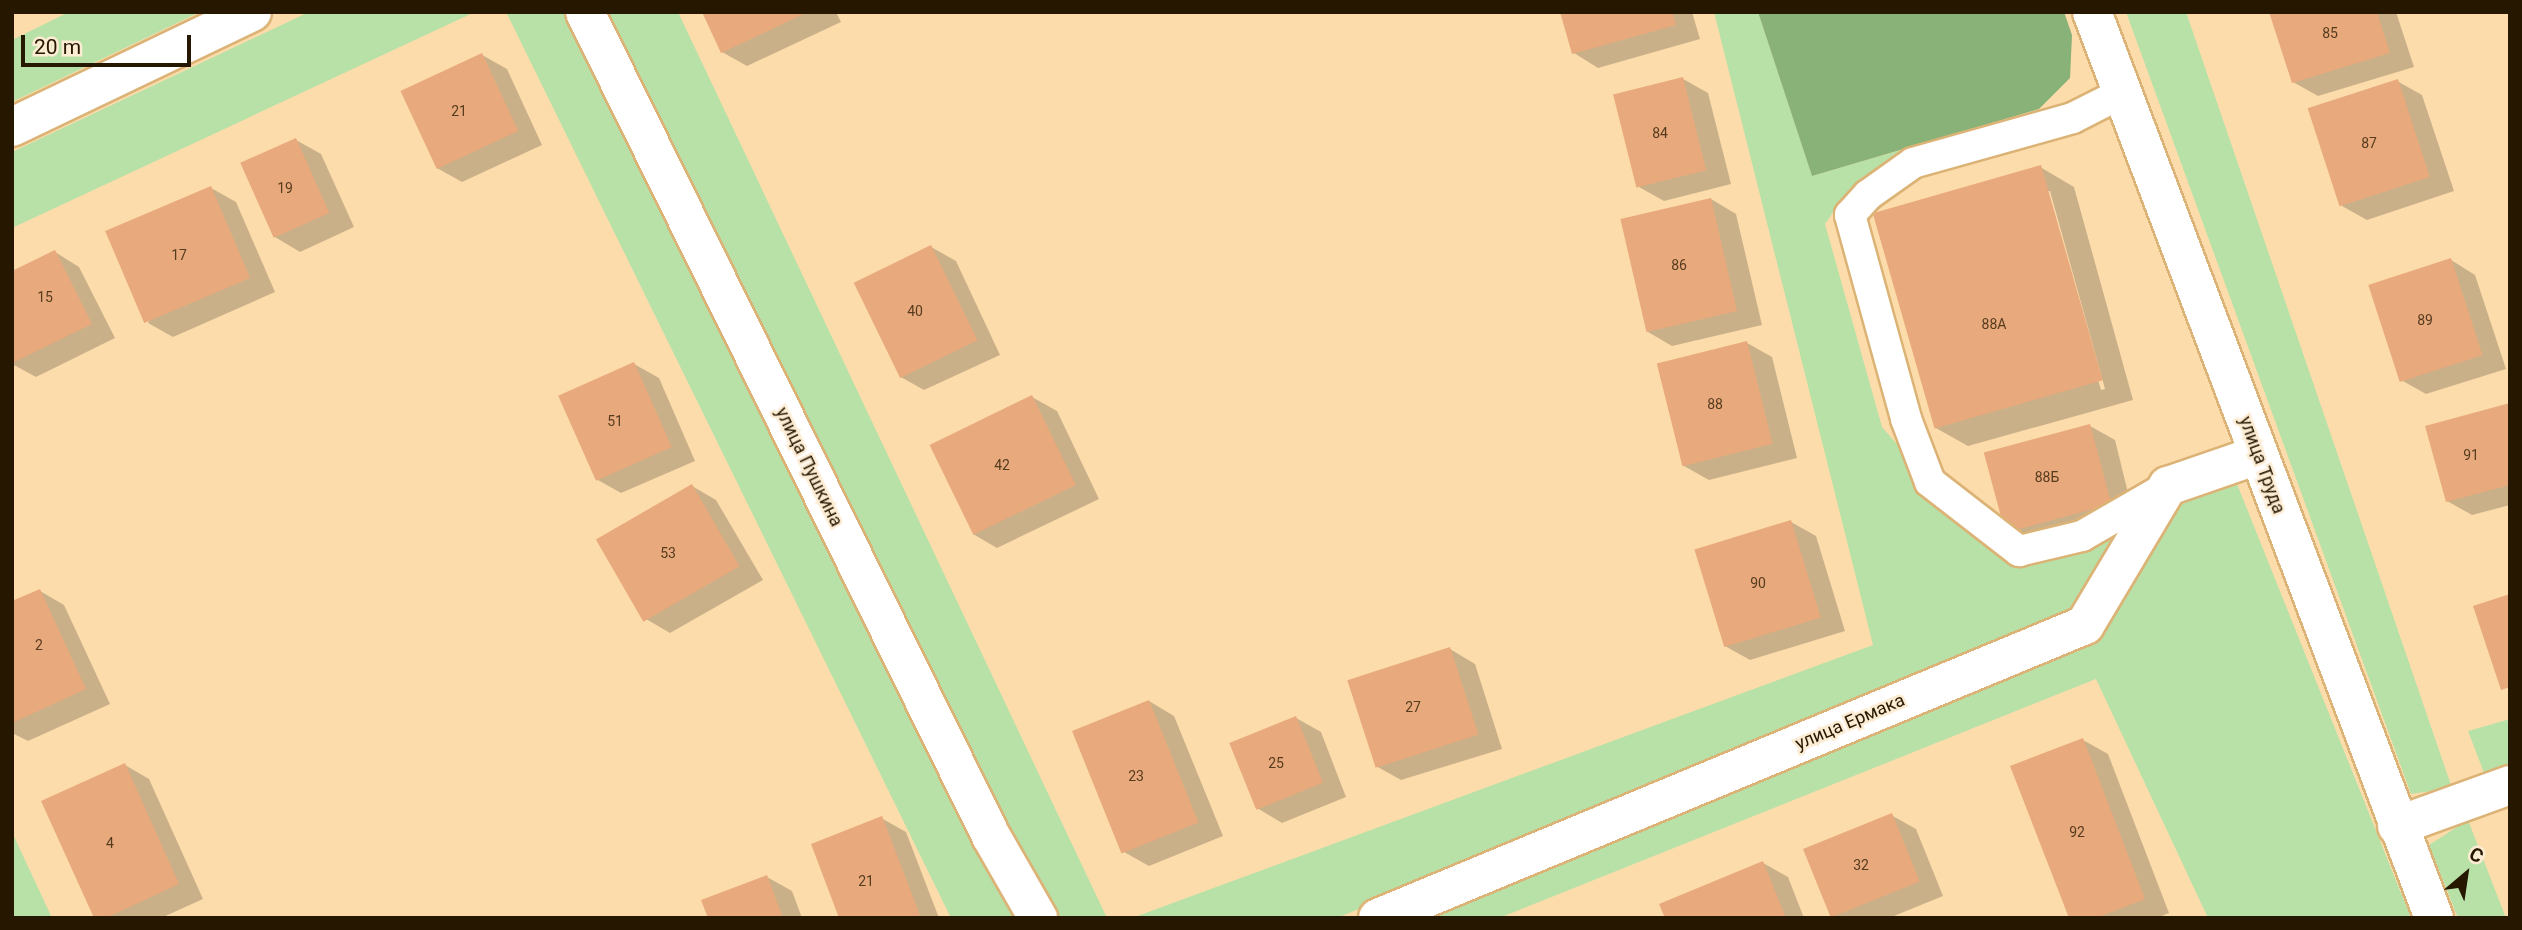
<!DOCTYPE html>
<html>
<head>
<meta charset="utf-8">
<style>
	body { margin:0 }
	#map { position:relative; width:2522px; height:930px; overflow:hidden; background:#fddcab; font-family:Roboto,sans-serif }
	div>[style] { position:absolute }
	.green>* { inset:0; background:#b8e1a7 }
	.forest>* { inset:0; background:#88b277 }
	.shadow>* { inset:0; background:#0003 }
	.building>* { inset:0; background:#e8a97c; transform-origin:0 0 }
	.roads { filter:drop-shadow(2px 0 #dcb376) drop-shadow(-2px 0 #dcb376) drop-shadow(0 2px #dcb376) drop-shadow(0 -2px #dcb376) }
	.lane>* { height:30px; margin:-15px; padding:0 15px; transform-origin:15px; border-radius:15px; background:#fff }
	.street>* { height:38px; margin:-19px; padding:0 19px; transform-origin:19px; border-radius:19px; background:#fff }
	span { translate:-50% -50%; white-space:nowrap; text-align:center; line-height:1.15; -webkit-text-stroke:5px #fdecd4; paint-order:stroke }
	.number-label { font-size:14px; color:#563c1f }
	.number-label span { -webkit-text-stroke-width:0 }
	.street-label { font-size:18px; color:#261700 }
	.frame { position:absolute; inset:0; border:14px solid #261700; pointer-events:none }
	.north { position:absolute; left:2431px; top:839px; width:70px; height:70px; -webkit-text-stroke:5px #fdecd4; paint-order:stroke; rotate:29deg; font-size:19px; font-weight:700; line-height:28px; text-align:center; color:#261700 }
	.north::after { content:''; display:block; margin:auto; width:24px; height:32px; background:#261700; clip-path:polygon(50% 0,100% 100%,50% 72%,0 100%) }
	.scale { position:absolute; left:21px; top:35px; width:170px; height:32px; box-sizing:border-box; border:4px solid #261700; border-top:0; padding-left:9px; font-size:21px; line-height:24px; white-space:nowrap; color:#261700; -webkit-text-stroke:5px #fdecd4; paint-order:stroke }
</style>
</head>
<body>
<div id="map">
	<div class="green">
		<i style="clip-path:polygon(69px 12px,200px 12px,12px 102px,12px 40px)"></i>
		<i style="clip-path:polygon(309px 12px,475px 12px,12px 228px,12px 152px)"></i>
		<i style="clip-path:polygon(506px 12px,571px 12px,1024px 918px,951px 918px)"></i>
		<i style="clip-path:polygon(600px 12px,678px 12px,1107px 918px,1054px 918px,996px 818px)"></i>
		<i style="clip-path:polygon(1714px 12px,1758px 12px,1812px 176px,1901px 150px,1847px 192px,1825px 224px,1882px 427px,1930px 482px,2004px 531px,2046px 532px,2134px 519px,2074px 614px,1337px 918px,1132px 918px,1873px 645px)"></i>
		<i style="clip-path:polygon(2126px 12px,2186px 12px,2452px 788px,2411px 794px)"></i>
		<i style="clip-path:polygon(2237px 484px,2411px 918px,2208px 918px,2096px 679px,1499px 918px,1416px 918px,2086px 641px,2185px 500px)"></i>
		<i style="clip-path:polygon(2510px 719px,2510px 769px,2486px 778px,2468px 731px)"></i>
		<i style="clip-path:polygon(2468px 820px,2506px 918px,2458px 918px,2429px 845px)"></i>
		<i style="clip-path:polygon(12px 832px,52px 918px,12px 918px)"></i>
	</div>
	<div class="forest">
		<i style="clip-path:polygon(1758px 12px,2064px 12px,2072px 35px,2070px 78px,2039px 109px,1812px 176px)"></i>
	</div>
	<div class="shadow">
		<i style="clip-path:polygon(704px 12px,836px 12px,841px 22px,747px 66px,722px 52px)"></i>
		<i style="clip-path:polygon(1562px 12px,1692px 12px,1700px 39px,1598px 68px,1574px 53px)"></i>
		<i style="clip-path:polygon(2271px 12px,2396px 12px,2414px 67px,2318px 96px,2293px 82px)"></i>
		<i style="clip-path:polygon(482px 55px,507px 69px,542px 145px,462px 182px,437px 168px)"></i>
		<i style="clip-path:polygon(1683px 79px,1708px 93px,1731px 184px,1664px 201px,1639px 187px)"></i>
		<i style="clip-path:polygon(2397px 81px,2422px 95px,2454px 191px,2367px 220px,2342px 206px)"></i>
		<i style="clip-path:polygon(296px 140px,321px 154px,354px 227px,300px 252px,275px 237px)"></i>
		<i style="clip-path:polygon(evenodd,2040px 167px,2074px 187px,2133px 400px,1968px 446px,1934px 427px,2040px 167px,2046px 191px,2050px 191px,2105px 389px,2101px 390px,2046px 191px)"></i>
		<i style="clip-path:polygon(211px 188px,236px 202px,275px 292px,173px 337px,148px 323px)"></i>
		<i style="clip-path:polygon(1711px 199px,1736px 214px,1762px 325px,1672px 346px,1648px 332px)"></i>
		<i style="clip-path:polygon(931px 247px,956px 261px,1000px 355px,924px 390px,899px 376px)"></i>
		<i style="clip-path:polygon(55px 252px,79px 267px,115px 338px,36px 377px,12px 364px,12px 273px)"></i>
		<i style="clip-path:polygon(2451px 260px,2475px 275px,2506px 369px,2426px 394px,2401px 380px)"></i>
		<i style="clip-path:polygon(1747px 343px,1772px 357px,1797px 458px,1709px 480px,1684px 466px)"></i>
		<i style="clip-path:polygon(634px 364px,659px 378px,695px 461px,621px 493px,596px 479px)"></i>
		<i style="clip-path:polygon(1032px 397px,1057px 411px,1099px 499px,997px 548px,973px 534px)"></i>
		<i style="clip-path:polygon(2510px 405px,2510px 505px,2472px 515px,2447px 501px)"></i>
		<i style="clip-path:polygon(2090px 426px,2115px 440px,2134px 517px,2030px 544px,2005px 530px)"></i>
		<i style="clip-path:polygon(692px 486px,716px 500px,763px 580px,670px 633px,646px 619px,599px 540px)"></i>
		<i style="clip-path:polygon(1791px 522px,1816px 536px,1845px 631px,1750px 660px,1725px 646px)"></i>
		<i style="clip-path:polygon(40px 591px,64px 605px,110px 704px,28px 741px,12px 733px,12px 603px)"></i>
		<i style="clip-path:polygon(1450px 649px,1475px 664px,1502px 749px,1401px 780px,1376px 766px)"></i>
		<i style="clip-path:polygon(1149px 701px,1174px 716px,1223px 836px,1149px 866px,1124px 852px)"></i>
		<i style="clip-path:polygon(1296px 718px,1321px 732px,1346px 797px,1282px 823px,1257px 808px)"></i>
		<i style="clip-path:polygon(2083px 740px,2108px 754px,2169px 913px,2157px 918px,2070px 918px)"></i>
		<i style="clip-path:polygon(125px 765px,149px 779px,203px 899px,161px 918px,96px 918px)"></i>
		<i style="clip-path:polygon(1891px 815px,1916px 829px,1943px 896px,1889px 918px,1836px 918px,1833px 916px)"></i>
		<i style="clip-path:polygon(881px 818px,906px 832px,939px 918px,841px 918px)"></i>
		<i style="clip-path:polygon(1763px 863px,1788px 877px,1804px 918px,1667px 918px)"></i>
		<i style="clip-path:polygon(767px 877px,792px 891px,802px 918px,709px 918px)"></i>
	</div>
	<div class="building">
		<i style="clip-path:polygon(702px 12px,808px 12px,721px 53px)"></i>
		<i style="clip-path:polygon(1560px 12px,1672px 12px,1676px 25px,1572px 54px)"></i>
		<i style="clip-path:polygon(2269px 12px,2377px 12px,2390px 53px,2292px 83px)"></i>
		<i style="left:482px;top:53px;width:86px;height:90px;rotate:65deg"></i>
		<i style="left:1683px;top:77px;width:96px;height:72px;rotate:76deg"></i>
		<i style="left:2398px;top:79px;width:103px;height:95px;rotate:72deg"></i>
		<i style="left:296px;top:138px;width:82px;height:61px;rotate:66deg"></i>
		<i style="left:2041px;top:165px;width:224px;height:175px;rotate:74deg"></i>
		<i style="left:211px;top:186px;width:100px;height:115px;rotate:67deg"></i>
		<i style="left:1711px;top:198px;width:116px;height:93px;rotate:77deg"></i>
		<i style="left:931px;top:245px;width:106px;height:86px;rotate:64deg"></i>
		<i style="clip-path:polygon(55px 250px,92px 324px,12px 363px,12px 271px)"></i>
		<i style="left:2451px;top:258px;width:102px;height:87px;rotate:72deg"></i>
		<i style="left:1747px;top:341px;width:106px;height:93px;rotate:76deg"></i>
		<i style="left:634px;top:362px;width:93px;height:83px;rotate:66deg"></i>
		<i style="left:1032px;top:395px;width:100px;height:114px;rotate:64deg"></i>
		<i style="clip-path:polygon(2510px 403px,2510px 485px,2446px 502px,2425px 426px)"></i>
		<i style="left:2090px;top:424px;width:83px;height:110px;rotate:75deg"></i>
		<i style="left:692px;top:484px;width:95px;height:111px;rotate:60deg"></i>
		<i style="left:1791px;top:520px;width:102px;height:101px;rotate:73deg"></i>
		<i style="clip-path:polygon(40px 589px,86px 689px,12px 723px,12px 601px)"></i>
		<i style="clip-path:polygon(2510px 594px,2510px 687px,2501px 690px,2473px 606px)"></i>
		<i style="left:1450px;top:647px;width:92px;height:108px;rotate:72deg"></i>
		<i style="left:1149px;top:700px;width:132px;height:83px;rotate:68deg"></i>
		<i style="left:1296px;top:716px;width:72px;height:72px;rotate:68deg"></i>
		<i style="clip-path:polygon(2083px 738px,2145px 899px,2096px 918px,2069px 918px,2010px 766px)"></i>
		<i style="clip-path:polygon(125px 763px,179px 884px,106px 918px,94px 918px,41px 801px)"></i>
		<i style="left:1892px;top:813px;width:74px;height:96px;rotate:68deg"></i>
		<i style="clip-path:polygon(882px 816px,921px 918px,839px 918px,811px 844px)"></i>
		<i style="clip-path:polygon(1763px 861px,1786px 918px,1665px 918px,1659px 904px)"></i>
		<i style="clip-path:polygon(767px 875px,783px 918px,708px 918px,701px 900px)"></i>
	</div>
	<div class="roads">
		<div class="lane">
			<i style="left:2122px;top:93px;width:55px;rotate:153deg"></i>
			<i style="left:2073px;top:118px;width:166px;rotate:164.3deg"></i>
			<i style="left:1913px;top:163px;width:55px;rotate:144.6deg"></i>
			<i style="left:1868px;top:195px;width:27px;rotate:132deg"></i>
			<i style="left:1850px;top:215px;width:212px;rotate:74.6deg"></i>
			<i style="left:1906px;top:419px;width:67px;rotate:69.1deg"></i>
			<i style="left:1930px;top:482px;width:113px;rotate:37.8deg"></i>
			<i style="left:2019px;top:551px;width:65px;rotate:-13.4deg"></i>
			<i style="left:2082px;top:536px;width:98px;rotate:-30deg"></i>
		</div>
		<div class="street">
			<i style="left:585px;top:12px;width:919px;rotate:63.77deg"></i>
			<i style="left:991px;top:836px;width:95px;rotate:60.2deg"></i>
			<i style="left:2092px;top:12px;width:968px;rotate:69.32deg"></i>
			<i style="left:12px;top:127px;width:266px;rotate:-25.6deg"></i>
			<i style="left:2397px;top:826px;width:120px;rotate:-19.9deg"></i>
			<i style="left:1378px;top:918px;width:765px;rotate:-22.51deg"></i>
			<i style="left:2085px;top:625px;width:162px;rotate:-59.2deg"></i>
			<i style="left:2168px;top:486px;width:95px;rotate:-19deg"></i>
		</div>
	</div>
	<div class="number-label">
		<span style="left:2330px;top:33px">85</span>
		<span style="left:459px;top:111px">21</span>
		<span style="left:1660px;top:133px">84</span>
		<span style="left:2369px;top:143px">87</span>
		<span style="left:285px;top:188px">19</span>
		<span style="left:179px;top:255px">17</span>
		<span style="left:1679px;top:265px">86</span>
		<span style="left:45px;top:297px">15</span>
		<span style="left:915px;top:311px">40</span>
		<span style="left:2425px;top:320px">89</span>
		<span style="left:1994px;top:324px">88А</span>
		<span style="left:1715px;top:404px">88</span>
		<span style="left:615px;top:421px">51</span>
		<span style="left:2471px;top:455px">91</span>
		<span style="left:1002px;top:465px">42</span>
		<span style="left:2047px;top:477px">88Б</span>
		<span style="left:668px;top:553px">53</span>
		<span style="left:1758px;top:583px">90</span>
		<span style="left:39px;top:645px">2</span>
		<span style="left:1413px;top:707px">27</span>
		<span style="left:1276px;top:763px">25</span>
		<span style="left:1136px;top:776px">23</span>
		<span style="left:2077px;top:832px">92</span>
		<span style="left:110px;top:843px">4</span>
		<span style="left:1861px;top:865px">32</span>
		<span style="left:866px;top:881px">21</span>
	</div>
	<div class="street-label">
		<span style="left:2262px;top:465px;rotate:70deg">улица Труда</span>
		<span style="left:809px;top:467px;rotate:64deg">улица Пушкина</span>
		<span style="left:1850px;top:722px;rotate:-23deg">улица Ермака</span>
	</div>
	<div class="frame"></div>
	<div class="north">С</div>
	<div class="scale">20 m</div>
</div>
</body>
</html>
